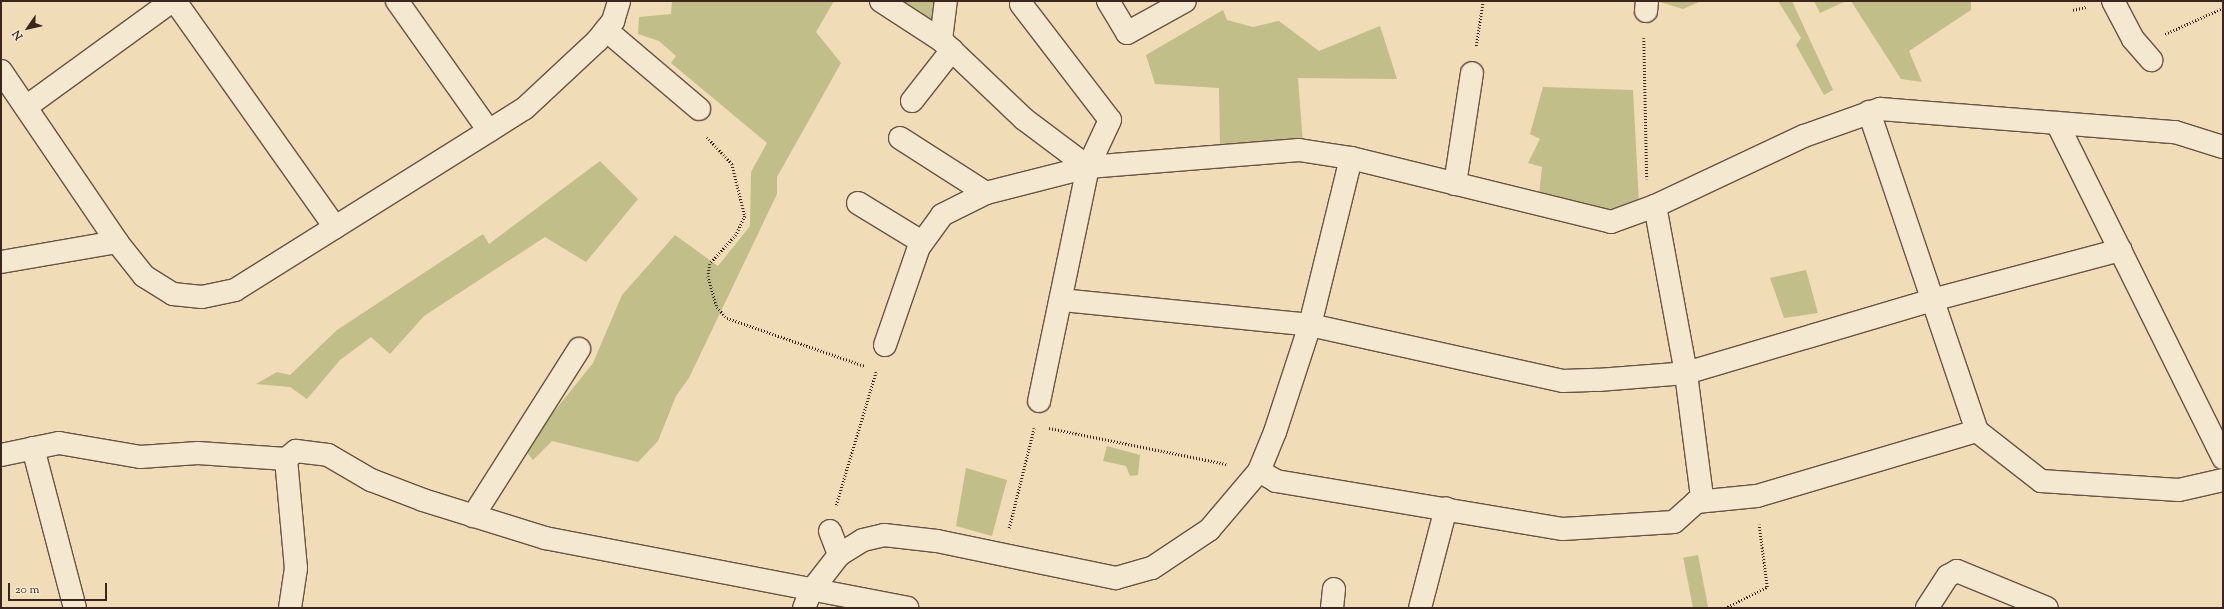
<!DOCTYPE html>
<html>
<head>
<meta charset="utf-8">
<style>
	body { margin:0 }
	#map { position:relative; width:2224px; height:609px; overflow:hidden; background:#f0dcb7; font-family:"Sorts Mill Goudy",serif }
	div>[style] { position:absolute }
	.green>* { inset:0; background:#c1be89; transform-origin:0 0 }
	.path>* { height:2.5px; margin-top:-1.25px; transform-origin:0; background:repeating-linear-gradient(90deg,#3a261d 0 1px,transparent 0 3px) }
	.roads { filter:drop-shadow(1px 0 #685444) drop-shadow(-1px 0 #685444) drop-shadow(0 1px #685444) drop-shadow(0 -1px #685444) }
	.minor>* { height:22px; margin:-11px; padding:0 11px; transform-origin:11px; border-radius:11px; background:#f5e8d0 }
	span { translate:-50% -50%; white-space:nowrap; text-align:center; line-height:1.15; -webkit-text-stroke:3.5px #f5e8d0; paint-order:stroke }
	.frame { position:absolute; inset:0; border:2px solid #3a261d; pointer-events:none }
	.north { position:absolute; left:8px; top:8px; width:40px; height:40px; -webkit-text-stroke:3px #f5e8d0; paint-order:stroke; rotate:236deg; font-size:11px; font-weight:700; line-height:16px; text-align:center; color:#3a261d }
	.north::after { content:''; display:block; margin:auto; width:14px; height:18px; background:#3a261d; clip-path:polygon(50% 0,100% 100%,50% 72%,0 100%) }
	.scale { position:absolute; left:8px; top:583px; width:99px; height:18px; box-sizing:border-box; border:2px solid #3a261d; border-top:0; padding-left:5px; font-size:12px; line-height:14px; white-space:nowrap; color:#3a261d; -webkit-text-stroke:3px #f5e8d0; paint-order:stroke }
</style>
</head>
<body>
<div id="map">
	<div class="green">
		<i style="clip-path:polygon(672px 1px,834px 1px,816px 32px,841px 63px,777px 177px,777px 194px,689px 378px,676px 396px,658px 441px,638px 462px,552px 441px,533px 460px,524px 449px,593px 363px,622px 295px,675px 235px,718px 266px,750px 226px,751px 172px,767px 143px,671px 63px,676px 56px,659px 41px,638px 34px,639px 17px,671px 14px)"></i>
		<i style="clip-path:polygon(893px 1px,934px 1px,933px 30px)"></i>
		<i style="clip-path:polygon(1657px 1px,1701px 1px,1683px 9px)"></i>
		<i style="clip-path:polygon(1778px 1px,1792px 1px,1833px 90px,1824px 95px,1796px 45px,1801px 38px)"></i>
		<i style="clip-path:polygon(1814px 1px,1846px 1px,1820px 13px)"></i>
		<i style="clip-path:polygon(1851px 1px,1971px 1px,1971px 10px,1909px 51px,1922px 82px,1901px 79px)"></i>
		<i style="clip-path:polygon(1223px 10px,1227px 20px,1253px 27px,1279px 21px,1319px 51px,1380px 26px,1397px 79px,1298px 78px,1303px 144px,1220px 146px,1219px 88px,1155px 84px,1146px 55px)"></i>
		<i style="clip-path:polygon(1543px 87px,1633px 90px,1639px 203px,1608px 215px,1539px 195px,1542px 167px,1528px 163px,1540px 139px,1530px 134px)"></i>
		<i style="clip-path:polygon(600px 161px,638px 199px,586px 262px,545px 237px,424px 316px,390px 354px,371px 337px,340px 360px,307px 399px,290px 387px,256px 384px,277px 372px,290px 375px,337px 330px,483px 234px,489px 244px)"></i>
		<i style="clip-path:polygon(1806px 270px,1818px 313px,1784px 318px,1770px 278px)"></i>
		<i style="clip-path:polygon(1107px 446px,1140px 455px,1138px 475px,1130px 476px,1126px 466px,1103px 461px)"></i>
		<i style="clip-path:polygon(966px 468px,1007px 480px,992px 536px,956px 526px)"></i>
		<i style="left:1698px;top:555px;width:53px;height:15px;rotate:79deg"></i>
	</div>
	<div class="path">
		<i style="left:2073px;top:10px;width:13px;rotate:-13deg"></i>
		<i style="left:2165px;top:34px;width:64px;rotate:-24.1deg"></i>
		<i style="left:1644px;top:38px;width:141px;rotate:88.8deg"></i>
		<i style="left:1476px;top:46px;width:46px;rotate:-81.2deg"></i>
		<i style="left:707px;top:137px;width:37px;rotate:47deg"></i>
		<i style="left:732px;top:164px;width:54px;rotate:76deg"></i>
		<i style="left:745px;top:216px;width:21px;rotate:115deg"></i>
		<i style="left:736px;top:235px;width:39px;rotate:132deg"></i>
		<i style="left:710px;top:264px;width:12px;rotate:99deg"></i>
		<i style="left:708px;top:276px;width:32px;rotate:74deg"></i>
		<i style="left:717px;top:307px;width:15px;rotate:48deg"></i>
		<i style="left:727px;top:318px;width:146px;rotate:19.2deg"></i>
		<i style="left:1049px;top:428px;width:181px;rotate:11.5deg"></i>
		<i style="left:836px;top:505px;width:139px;rotate:-73.3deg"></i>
		<i style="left:1009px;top:528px;width:103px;rotate:-76deg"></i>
		<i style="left:1725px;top:608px;width:47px;rotate:-26.6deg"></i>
		<i style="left:1767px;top:587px;width:63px;rotate:-97.4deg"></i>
	</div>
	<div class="roads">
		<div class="minor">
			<i style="left:175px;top:1px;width:277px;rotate:54.7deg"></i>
			<i style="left:397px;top:1px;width:159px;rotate:54.7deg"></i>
			<i style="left:881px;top:1px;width:72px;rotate:33deg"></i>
			<i style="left:941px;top:40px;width:115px;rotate:43.6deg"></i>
			<i style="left:1024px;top:119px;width:80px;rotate:36.9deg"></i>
			<i style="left:1108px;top:1px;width:37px;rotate:59deg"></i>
			<i style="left:1127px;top:33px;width:66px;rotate:-28.9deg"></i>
			<i style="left:2113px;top:1px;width:43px;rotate:62.2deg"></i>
			<i style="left:2133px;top:39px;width:28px;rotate:49deg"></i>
			<i style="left:1021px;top:4px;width:146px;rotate:52.5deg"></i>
			<i style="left:1110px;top:120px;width:52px;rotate:115.1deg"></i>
			<i style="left:1088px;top:167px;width:239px;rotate:101.8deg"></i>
			<i style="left:1646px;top:11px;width:10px;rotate:-84deg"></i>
			<i style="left:606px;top:30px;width:122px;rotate:40.3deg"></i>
			<i style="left:941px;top:40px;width:39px;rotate:-83deg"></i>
			<i style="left:1px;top:71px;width:207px;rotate:55.8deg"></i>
			<i style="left:117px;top:242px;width:43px;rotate:51.5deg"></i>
			<i style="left:144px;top:276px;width:34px;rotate:32deg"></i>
			<i style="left:173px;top:294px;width:29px;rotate:6deg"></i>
			<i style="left:202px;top:297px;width:34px;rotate:-12deg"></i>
			<i style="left:235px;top:290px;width:341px;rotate:-32.1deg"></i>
			<i style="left:524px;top:109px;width:100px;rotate:-43deg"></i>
			<i style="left:597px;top:41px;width:26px;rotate:-51deg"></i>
			<i style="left:613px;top:21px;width:21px;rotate:-73deg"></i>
			<i style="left:912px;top:101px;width:65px;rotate:-51.9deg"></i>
			<i style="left:26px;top:107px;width:180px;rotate:-36deg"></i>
			<i style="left:1869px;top:112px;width:337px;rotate:71.3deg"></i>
			<i style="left:1977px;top:431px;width:81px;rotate:38deg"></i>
			<i style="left:2041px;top:481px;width:138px;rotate:3.7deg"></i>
			<i style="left:2179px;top:490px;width:45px;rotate:-12.8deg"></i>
			<i style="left:2057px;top:123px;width:374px;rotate:63.6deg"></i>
			<i style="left:900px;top:138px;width:102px;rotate:32.6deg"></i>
			<i style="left:1455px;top:184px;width:112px;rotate:-81.3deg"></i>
			<i style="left:858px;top:203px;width:75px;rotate:31.4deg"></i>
			<i style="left:1px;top:262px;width:118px;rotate:-9.8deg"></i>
			<i style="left:1061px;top:300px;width:250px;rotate:5.7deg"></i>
			<i style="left:1310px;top:325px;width:259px;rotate:12.5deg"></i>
			<i style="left:1563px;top:381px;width:35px;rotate:-2deg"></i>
			<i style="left:1598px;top:380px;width:88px;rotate:-4.5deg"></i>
			<i style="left:1686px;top:373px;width:257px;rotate:-16.5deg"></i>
			<i style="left:1932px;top:300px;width:195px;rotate:-14.9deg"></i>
			<i style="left:885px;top:345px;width:104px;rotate:-70.9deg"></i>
			<i style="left:919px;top:247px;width:39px;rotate:-54deg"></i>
			<i style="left:942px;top:215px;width:49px;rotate:-26.6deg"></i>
			<i style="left:986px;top:193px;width:105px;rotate:-14.3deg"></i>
			<i style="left:1088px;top:167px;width:212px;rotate:-4.6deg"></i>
			<i style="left:1299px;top:150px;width:53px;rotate:8.7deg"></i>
			<i style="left:1351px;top:158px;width:268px;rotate:13.8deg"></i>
			<i style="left:1611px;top:222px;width:47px;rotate:-20deg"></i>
			<i style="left:1655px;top:206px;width:165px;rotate:-25.2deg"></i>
			<i style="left:1804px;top:136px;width:81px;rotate:-19.6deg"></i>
			<i style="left:1880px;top:109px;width:296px;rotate:4.5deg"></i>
			<i style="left:2175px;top:132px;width:50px;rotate:17.4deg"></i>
			<i style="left:33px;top:448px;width:165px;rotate:75.3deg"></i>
			<i style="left:1px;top:455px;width:59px;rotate:-11.7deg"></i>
			<i style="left:59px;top:443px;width:82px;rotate:9.8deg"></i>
			<i style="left:140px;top:457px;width:58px;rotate:-3.9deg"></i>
			<i style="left:198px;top:453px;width:88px;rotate:3.9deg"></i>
			<i style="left:286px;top:459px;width:13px;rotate:-39deg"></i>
			<i style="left:296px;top:451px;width:32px;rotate:7deg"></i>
			<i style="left:328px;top:455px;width:50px;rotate:30.2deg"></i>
			<i style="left:371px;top:480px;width:56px;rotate:21deg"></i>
			<i style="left:423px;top:500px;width:128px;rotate:17.3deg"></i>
			<i style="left:545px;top:538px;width:369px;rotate:10.9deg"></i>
			<i style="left:286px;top:459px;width:109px;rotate:84.8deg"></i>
			<i style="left:296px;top:568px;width:40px;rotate:98.5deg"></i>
			<i style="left:1259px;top:471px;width:20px;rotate:30deg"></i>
			<i style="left:1276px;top:481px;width:291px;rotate:9.5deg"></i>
			<i style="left:1563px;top:529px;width:111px;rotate:-3.6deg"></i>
			<i style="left:1674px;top:522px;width:38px;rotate:-42deg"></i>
			<i style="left:1702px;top:497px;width:125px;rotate:-97.4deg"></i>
			<i style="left:1686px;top:373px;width:170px;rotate:-100.5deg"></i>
			<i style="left:1696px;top:502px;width:61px;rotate:-5.6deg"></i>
			<i style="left:1757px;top:496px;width:229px;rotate:-16.5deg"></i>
			<i style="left:473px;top:516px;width:198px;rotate:-57.6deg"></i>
			<i style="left:830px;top:531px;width:26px;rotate:69deg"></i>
			<i style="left:804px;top:608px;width:18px;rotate:-68deg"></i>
			<i style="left:811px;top:591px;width:46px;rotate:-52.1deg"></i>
			<i style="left:839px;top:555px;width:28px;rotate:-32deg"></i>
			<i style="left:863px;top:540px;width:22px;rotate:-13deg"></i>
			<i style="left:884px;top:535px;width:53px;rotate:6.5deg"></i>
			<i style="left:937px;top:541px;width:183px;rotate:11.7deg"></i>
			<i style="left:1116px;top:578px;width:37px;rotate:-16deg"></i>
			<i style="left:1152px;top:568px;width:69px;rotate:-33.7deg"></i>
			<i style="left:1209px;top:530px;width:77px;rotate:-49.7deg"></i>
			<i style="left:1259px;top:471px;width:42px;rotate:-67.7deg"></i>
			<i style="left:1275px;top:432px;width:113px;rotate:-71.9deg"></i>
			<i style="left:1310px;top:325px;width:172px;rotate:-76.2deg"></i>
			<i style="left:1332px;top:608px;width:19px;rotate:-84deg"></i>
			<i style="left:1420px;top:608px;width:103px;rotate:-75.4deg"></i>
			<i style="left:1927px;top:608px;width:38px;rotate:-57deg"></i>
			<i style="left:1948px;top:576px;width:10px;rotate:-29deg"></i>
			<i style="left:1957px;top:571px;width:97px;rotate:22.3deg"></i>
		</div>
	</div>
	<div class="frame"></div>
	<div class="north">N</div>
	<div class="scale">20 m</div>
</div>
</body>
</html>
